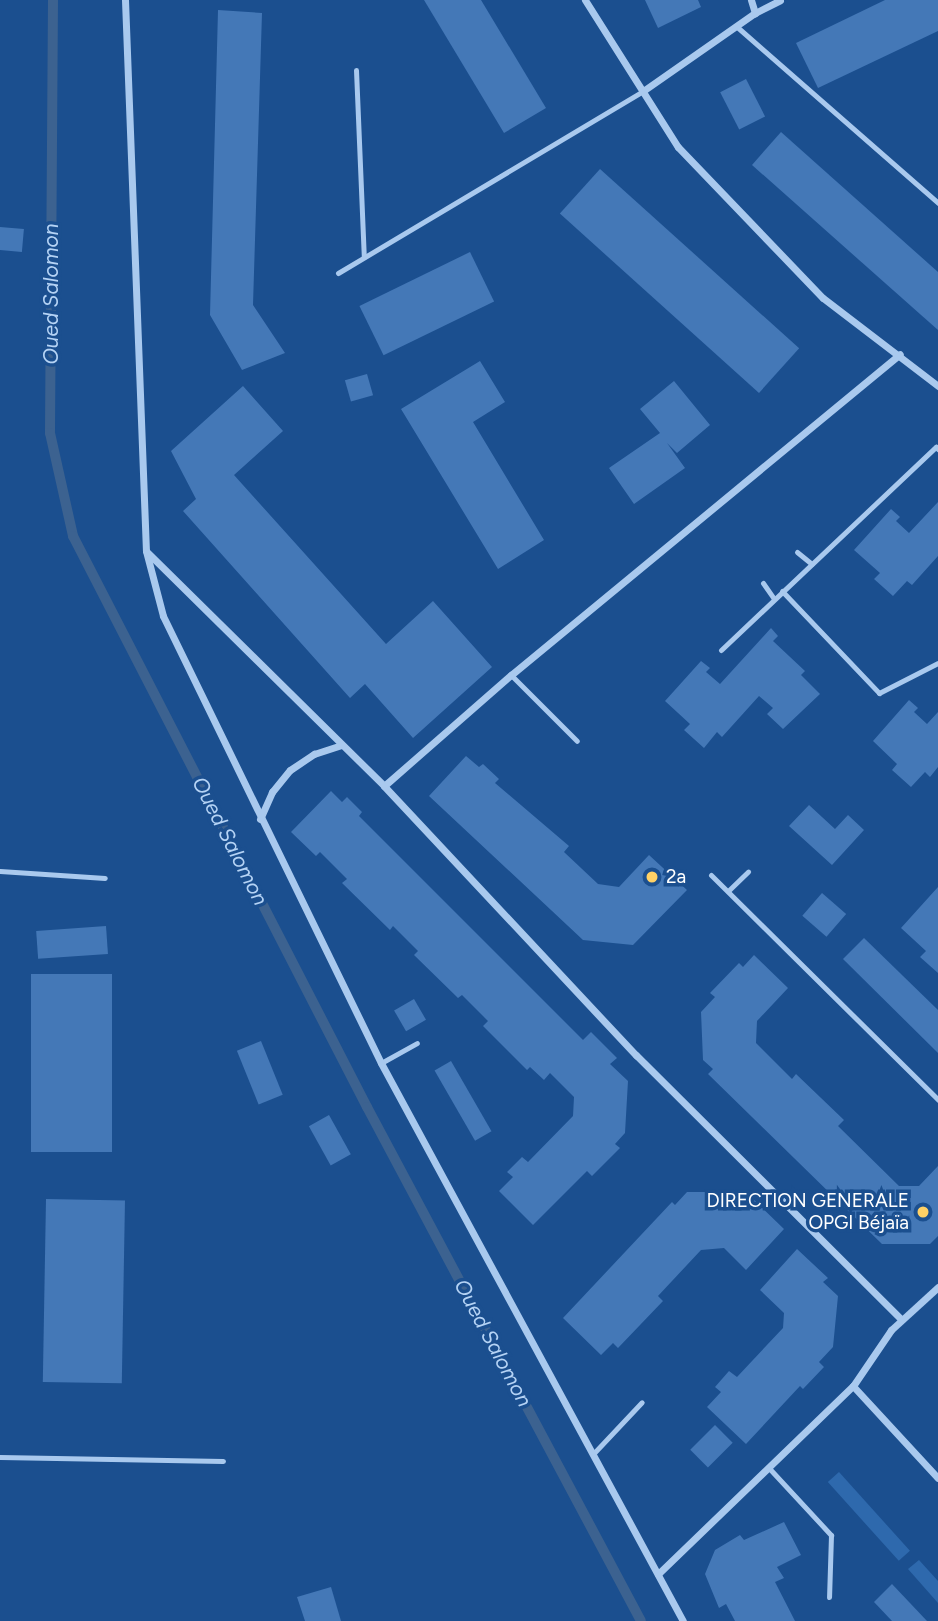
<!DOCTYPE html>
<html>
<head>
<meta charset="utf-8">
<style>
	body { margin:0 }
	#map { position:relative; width:938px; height:1621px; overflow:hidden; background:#1b4f8f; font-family:Figtree,sans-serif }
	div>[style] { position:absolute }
	.green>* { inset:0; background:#2e69ad; transform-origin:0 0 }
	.stream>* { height:10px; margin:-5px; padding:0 5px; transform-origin:5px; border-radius:5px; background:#3c6290 }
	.building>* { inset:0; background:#4478b7; transform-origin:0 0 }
	.service>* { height:5px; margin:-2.5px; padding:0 2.5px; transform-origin:2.5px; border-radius:2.5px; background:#a9c9ee }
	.minor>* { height:7px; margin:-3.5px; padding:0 3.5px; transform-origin:3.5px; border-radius:3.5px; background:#a9c9ee }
	.dots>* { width:19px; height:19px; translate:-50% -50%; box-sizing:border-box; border:4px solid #1b4f8f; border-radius:50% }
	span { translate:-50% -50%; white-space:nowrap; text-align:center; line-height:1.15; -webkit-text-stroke:7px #1b4f8f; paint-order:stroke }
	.poi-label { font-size:19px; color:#fff }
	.left { translate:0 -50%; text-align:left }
	.right { translate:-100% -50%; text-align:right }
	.water-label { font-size:21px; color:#b5d3f5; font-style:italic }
</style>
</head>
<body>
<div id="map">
	<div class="green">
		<i style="left:839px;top:1472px;width:106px;height:15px;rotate:48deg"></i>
		<i style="clip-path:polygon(919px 1560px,938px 1581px,938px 1603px,908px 1569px)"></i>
	</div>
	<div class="stream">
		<i style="left:53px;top:0;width:433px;rotate:90.4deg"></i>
		<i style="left:50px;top:433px;width:106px;rotate:77.4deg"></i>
		<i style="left:73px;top:536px;width:642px;rotate:62.76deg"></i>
		<i style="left:367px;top:1107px;width:582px;rotate:61.94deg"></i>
	</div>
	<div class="building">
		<i style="clip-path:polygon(424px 0,481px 0,546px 108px,504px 133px)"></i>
		<i style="clip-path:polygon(645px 0,698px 0,701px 7px,658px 28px)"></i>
		<i style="clip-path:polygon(885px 0,938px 0,938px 31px,818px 88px,796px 43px)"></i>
		<i style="clip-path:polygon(218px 10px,262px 13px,253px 305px,285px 353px,242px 370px,210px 315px)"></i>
		<i style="left:746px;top:79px;width:42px;height:29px;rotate:63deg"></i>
		<i style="clip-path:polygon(781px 132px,938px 272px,938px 330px,752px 165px)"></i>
		<i style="left:600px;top:169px;width:268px;height:60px;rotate:42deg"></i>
		<i style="left:0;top:227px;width:24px;height:23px;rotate:5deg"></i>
		<i style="left:470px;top:252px;width:55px;height:123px;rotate:64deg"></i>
		<i style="clip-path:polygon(480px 361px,505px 402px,473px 422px,544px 540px,498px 569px,401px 409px)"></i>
		<i style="left:367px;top:374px;width:22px;height:23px;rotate:74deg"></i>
		<i style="clip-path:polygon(674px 381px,710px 425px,677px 453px,667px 443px,685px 468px,634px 504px,609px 468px,660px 433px,640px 409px)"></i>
		<i style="clip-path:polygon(243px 386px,283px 431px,234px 475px,386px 644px,433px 601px,492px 667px,413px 738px,365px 684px,350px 698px,183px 511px,196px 499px,171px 451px)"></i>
		<i style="clip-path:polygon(938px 502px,938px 556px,912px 585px,907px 581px,893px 596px,874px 579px,880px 573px,854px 550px,891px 509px,900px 517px,896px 521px,909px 533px)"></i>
		<i style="clip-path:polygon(771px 628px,778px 636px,773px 641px,805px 671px,801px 675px,820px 694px,783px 729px,767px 714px,773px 708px,759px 696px,722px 737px,717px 732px,704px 748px,684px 730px,690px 724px,665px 701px,701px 661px,710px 668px,706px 672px,720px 684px)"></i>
		<i style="clip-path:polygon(909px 700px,918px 708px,914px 712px,927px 724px,938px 712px,938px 767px,930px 777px,925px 772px,911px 787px,892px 770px,897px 764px,873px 741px)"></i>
		<i style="clip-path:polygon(466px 756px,479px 767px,483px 764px,499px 779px,495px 783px,569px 846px,564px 852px,598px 884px,619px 887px,649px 855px,687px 890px,633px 945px,583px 940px,429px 796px)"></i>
		<i style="clip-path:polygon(331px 791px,342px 802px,347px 797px,362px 812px,359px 816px,583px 1040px,591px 1032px,617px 1058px,610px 1064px,628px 1081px,625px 1133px,615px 1144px,620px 1148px,592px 1176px,587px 1171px,533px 1225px,499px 1191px,513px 1177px,507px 1172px,522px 1157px,528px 1162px,573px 1116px,574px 1097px,550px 1073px,544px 1080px,530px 1067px,527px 1070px,483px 1026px,488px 1021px,462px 995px,458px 998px,414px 955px,418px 951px,393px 926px,390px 930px,342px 883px,347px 879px,320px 852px,316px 856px,291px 832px)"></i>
		<i style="clip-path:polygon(809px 805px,835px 829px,848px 815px,864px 830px,832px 865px,789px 826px)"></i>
		<i style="clip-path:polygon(938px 887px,938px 973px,920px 957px,926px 951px,901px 928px)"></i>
		<i style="left:822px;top:893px;width:32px;height:30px;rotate:41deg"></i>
		<i style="left:106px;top:926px;width:28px;height:70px;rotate:86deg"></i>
		<i style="clip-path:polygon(864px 938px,938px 1010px,938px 1053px,843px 959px)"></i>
		<i style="clip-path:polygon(754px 955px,788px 988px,757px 1021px,756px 1043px,792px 1079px,796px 1074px,844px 1120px,838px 1126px,899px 1186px,919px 1186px,938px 1166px,938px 1236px,930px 1244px,882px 1244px,708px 1074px,713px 1069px,703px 1060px,701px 1012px,715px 997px,710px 993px,739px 963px,743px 967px)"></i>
		<i style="left:112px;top:974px;width:178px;height:81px;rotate:90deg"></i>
		<i style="left:414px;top:999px;width:24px;height:23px;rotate:60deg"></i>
		<i style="left:261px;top:1041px;width:58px;height:26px;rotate:68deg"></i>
		<i style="left:451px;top:1061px;width:81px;height:19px;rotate:60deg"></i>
		<i style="left:329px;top:1115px;width:45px;height:23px;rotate:61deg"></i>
		<i style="clip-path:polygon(687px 1192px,739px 1192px,751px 1204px,754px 1200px,784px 1229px,746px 1270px,724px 1248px,701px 1250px,658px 1296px,663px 1301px,618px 1348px,613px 1343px,601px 1355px,563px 1318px,672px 1202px,675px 1205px)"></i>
		<i style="left:46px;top:1199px;width:79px;height:183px;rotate:1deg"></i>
		<i style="clip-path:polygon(797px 1249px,828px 1278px,823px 1282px,838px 1296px,833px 1347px,819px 1362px,824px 1367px,803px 1389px,800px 1386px,746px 1444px,707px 1407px,721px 1392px,715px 1387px,729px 1371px,737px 1377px,783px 1328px,784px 1313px,760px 1290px)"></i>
		<i style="left:715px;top:1425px;width:25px;height:35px;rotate:45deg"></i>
		<i style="clip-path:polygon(784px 1522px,801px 1555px,777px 1567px,784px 1578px,775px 1582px,795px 1621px,735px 1621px,726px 1604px,719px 1608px,705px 1574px,715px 1550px,740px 1535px,744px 1540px)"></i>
		<i style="clip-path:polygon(892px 1584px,927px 1621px,892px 1621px,874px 1602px)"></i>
		<i style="clip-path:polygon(331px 1587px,341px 1621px,305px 1621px,297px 1597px)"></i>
	</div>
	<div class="service">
		<i style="left:736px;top:26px;width:269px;rotate:41.2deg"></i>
		<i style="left:356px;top:70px;width:187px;rotate:87.6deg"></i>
		<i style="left:338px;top:273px;width:355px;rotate:-30.8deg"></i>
		<i style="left:797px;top:552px;width:19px;rotate:39deg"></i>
		<i style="left:763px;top:583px;width:19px;rotate:55deg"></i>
		<i style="left:782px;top:591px;width:141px;rotate:46.4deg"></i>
		<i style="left:879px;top:693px;width:66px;rotate:-27deg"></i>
		<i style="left:721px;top:650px;width:296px;rotate:-43.4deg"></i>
		<i style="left:936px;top:447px;width:3px;rotate:45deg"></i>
		<i style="left:511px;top:675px;width:93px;rotate:45deg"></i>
		<i style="left:0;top:871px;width:105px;rotate:3.8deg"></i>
		<i style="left:711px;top:875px;width:320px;rotate:44.7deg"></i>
		<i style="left:728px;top:891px;width:28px;rotate:-44deg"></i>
		<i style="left:381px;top:1063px;width:41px;rotate:-29.1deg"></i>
		<i style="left:593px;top:1454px;width:71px;rotate:-46.7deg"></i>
		<i style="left:0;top:1457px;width:223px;rotate:1deg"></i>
		<i style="left:768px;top:1467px;width:93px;rotate:47.2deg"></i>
		<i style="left:831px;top:1535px;width:62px;rotate:91.8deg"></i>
	</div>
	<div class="minor">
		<i style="left:125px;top:0;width:551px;rotate:87.82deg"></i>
		<i style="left:146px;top:551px;width:67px;rotate:75.3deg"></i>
		<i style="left:163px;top:616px;width:497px;rotate:64deg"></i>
		<i style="left:381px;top:1063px;width:634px;rotate:61.58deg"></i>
		<i style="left:585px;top:0;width:174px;rotate:57.7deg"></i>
		<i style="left:678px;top:147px;width:209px;rotate:46.2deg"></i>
		<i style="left:823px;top:298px;width:145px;rotate:37.4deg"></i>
		<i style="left:751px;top:0;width:14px;rotate:73deg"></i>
		<i style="left:643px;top:91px;width:136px;rotate:-34.9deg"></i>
		<i style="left:755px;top:13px;width:28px;rotate:-27deg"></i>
		<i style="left:147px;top:552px;width:333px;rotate:44.6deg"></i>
		<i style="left:384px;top:786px;width:369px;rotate:46.9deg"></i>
		<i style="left:636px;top:1055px;width:374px;rotate:44.9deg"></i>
		<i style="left:384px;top:786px;width:169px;rotate:-41.2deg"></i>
		<i style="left:511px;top:675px;width:504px;rotate:-39.53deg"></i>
		<i style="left:260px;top:819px;width:30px;rotate:-66deg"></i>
		<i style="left:272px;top:792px;width:28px;rotate:-51deg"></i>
		<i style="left:290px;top:770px;width:29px;rotate:-34deg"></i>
		<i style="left:314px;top:754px;width:29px;rotate:-18deg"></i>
		<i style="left:853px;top:1386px;width:125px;rotate:47.3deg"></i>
		<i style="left:658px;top:1574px;width:271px;rotate:-44deg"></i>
		<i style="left:853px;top:1386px;width:68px;rotate:-55.8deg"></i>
		<i style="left:891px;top:1330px;width:64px;rotate:-42.5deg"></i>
	</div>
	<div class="dots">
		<i style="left:652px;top:877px;background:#ffd166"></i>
		<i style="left:923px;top:1212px;background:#ffd166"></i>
	</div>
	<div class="poi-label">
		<span class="left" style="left:666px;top:877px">2a</span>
		<span class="right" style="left:909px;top:1212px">DIRECTION GENERALE<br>OPGI Béjaïa</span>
	</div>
	<div class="water-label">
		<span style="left:51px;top:294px;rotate:-90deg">Oued Salomon</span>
		<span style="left:230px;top:841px;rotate:63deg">Oued Salomon</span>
		<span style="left:493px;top:1343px;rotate:62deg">Oued Salomon</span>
	</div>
</div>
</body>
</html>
